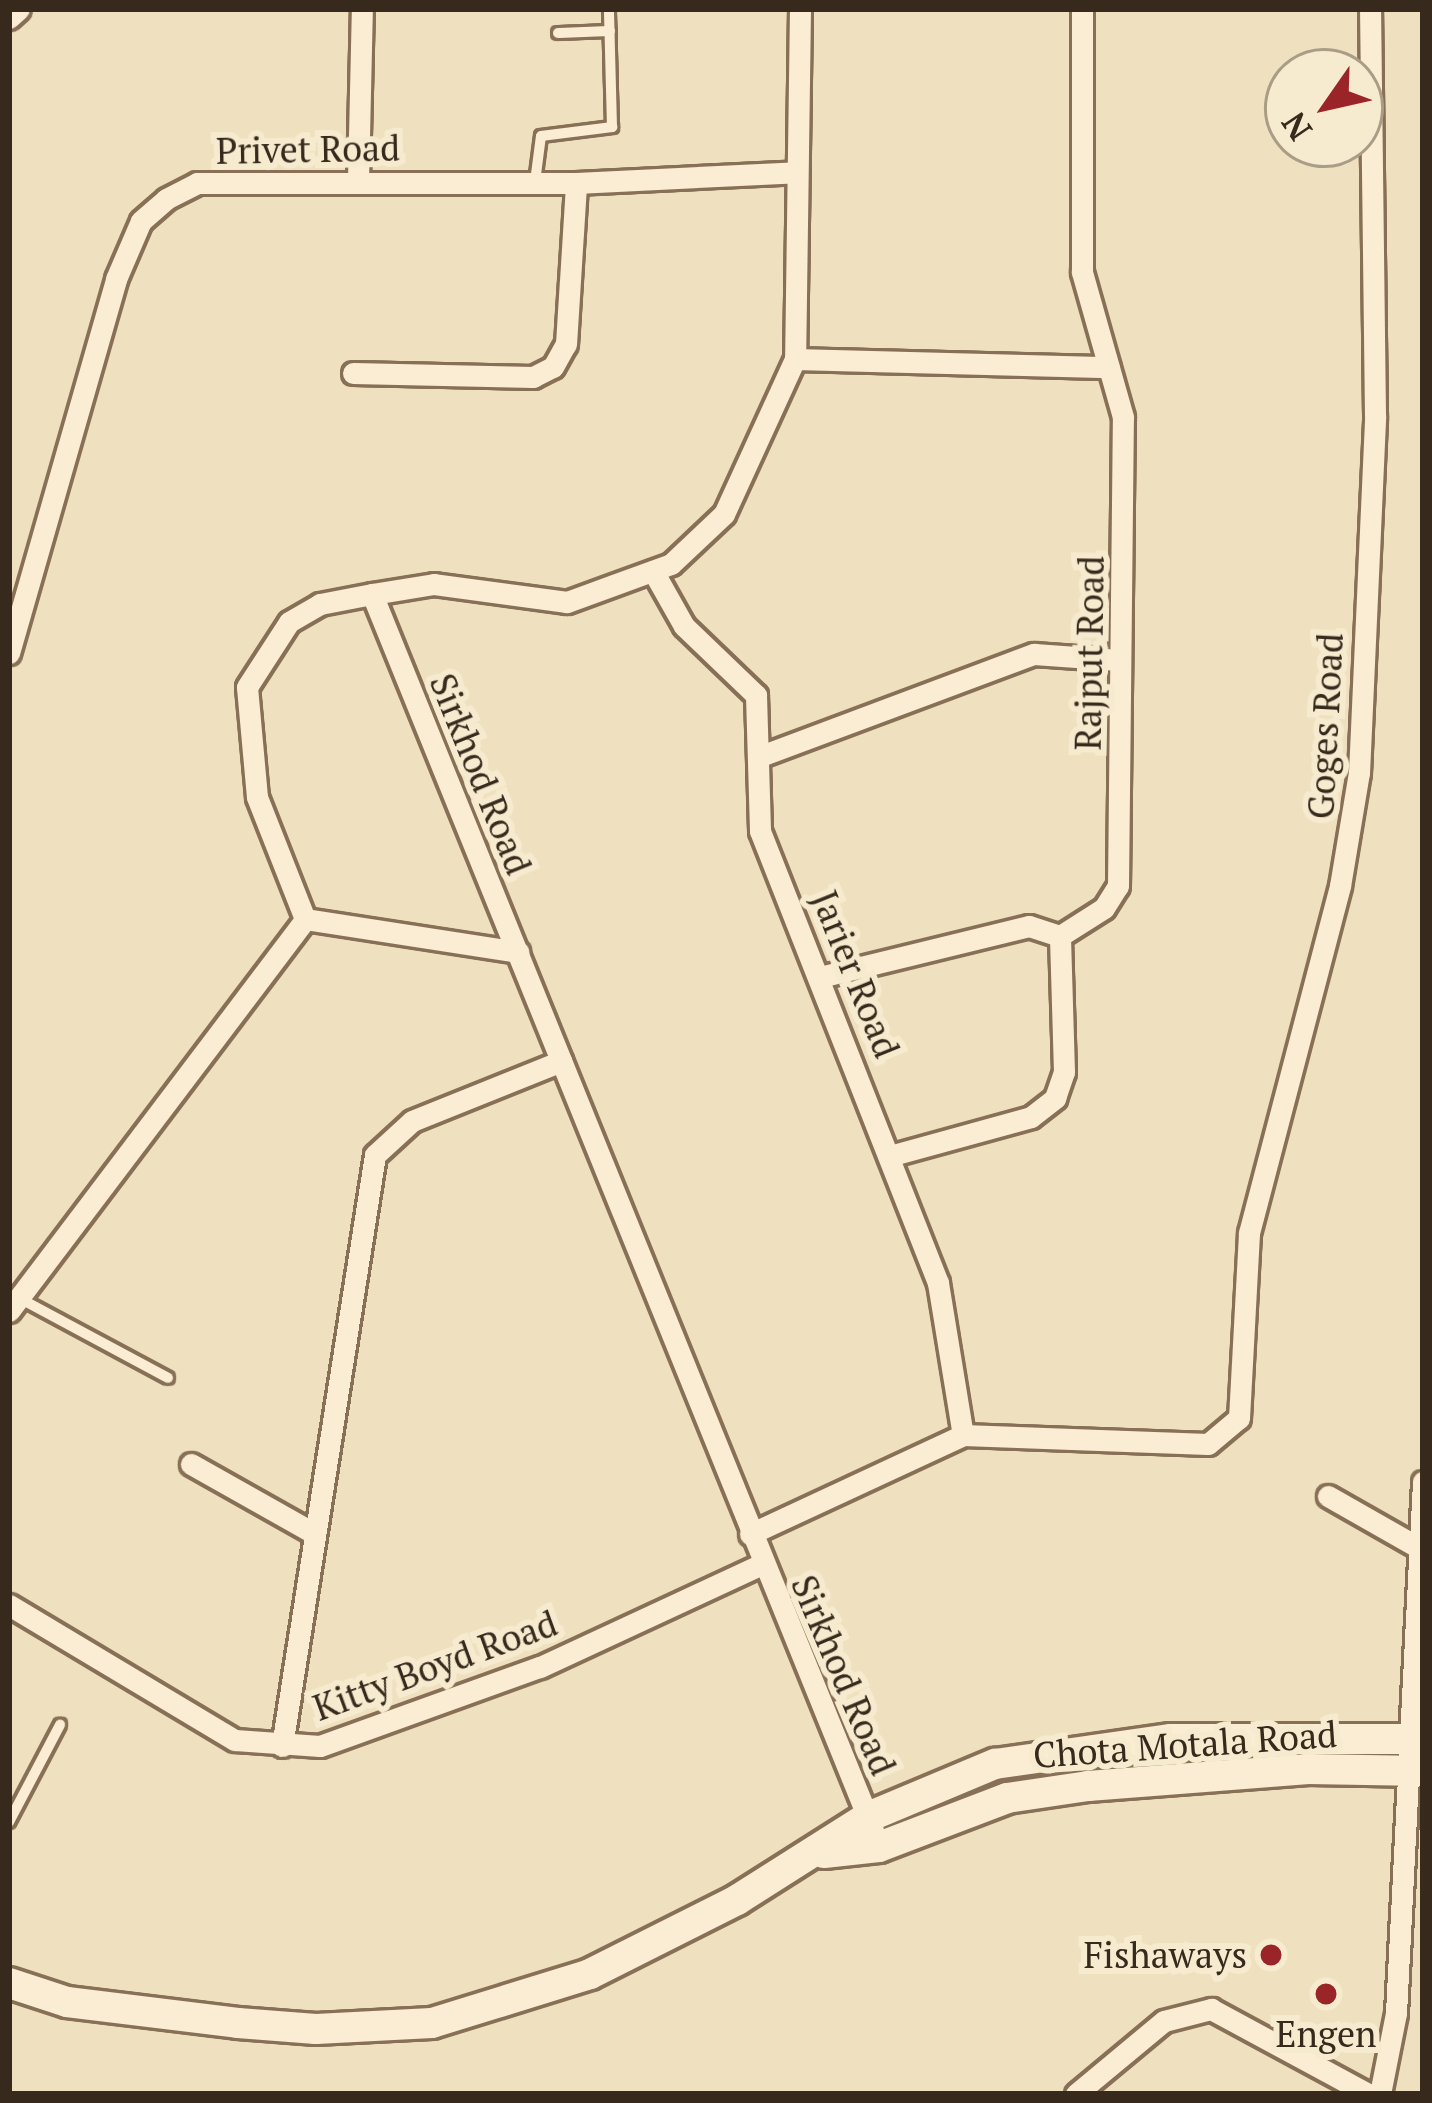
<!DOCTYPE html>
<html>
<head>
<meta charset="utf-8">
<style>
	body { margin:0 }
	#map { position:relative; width:1432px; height:2103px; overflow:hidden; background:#efe0bf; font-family:"PT Serif",serif }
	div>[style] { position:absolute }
	.roads { filter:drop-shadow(3px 0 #887057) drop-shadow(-3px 0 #887057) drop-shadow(0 3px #887057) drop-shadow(0 -3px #887057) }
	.lane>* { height:10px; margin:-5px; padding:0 5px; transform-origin:5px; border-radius:5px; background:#faedd3 }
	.street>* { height:21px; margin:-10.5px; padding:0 10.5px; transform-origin:10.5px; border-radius:10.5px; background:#faedd3 }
	.secondary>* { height:30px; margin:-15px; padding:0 15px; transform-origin:15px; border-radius:15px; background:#faedd3 }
	.dots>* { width:33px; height:33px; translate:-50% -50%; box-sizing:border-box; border:6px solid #f6eacf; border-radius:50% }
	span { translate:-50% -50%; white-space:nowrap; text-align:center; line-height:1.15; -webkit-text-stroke:12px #f6eacf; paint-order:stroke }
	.street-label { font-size:36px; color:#37291c }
	.poi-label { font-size:36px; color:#37291c }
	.right { translate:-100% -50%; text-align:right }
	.frame { position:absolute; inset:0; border:12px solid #37291c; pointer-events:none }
	.north { position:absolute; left:1264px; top:48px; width:120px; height:120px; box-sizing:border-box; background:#f6eacf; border:3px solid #aa9d87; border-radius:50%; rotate:236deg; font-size:33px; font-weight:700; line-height:48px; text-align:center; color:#37291c }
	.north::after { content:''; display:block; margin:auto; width:42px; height:54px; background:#992529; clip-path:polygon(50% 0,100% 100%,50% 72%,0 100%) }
</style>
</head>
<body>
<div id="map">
	<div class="roads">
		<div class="lane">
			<i style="left:558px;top:33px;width:52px;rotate:-2.2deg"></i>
			<i style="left:535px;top:182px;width:46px;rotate:-82.6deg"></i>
			<i style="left:541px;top:136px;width:72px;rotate:-7.2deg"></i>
			<i style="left:612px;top:127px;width:118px;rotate:-91.5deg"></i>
			<i style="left:19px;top:1298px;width:169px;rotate:28.2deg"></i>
			<i style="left:9px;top:1822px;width:110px;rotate:-62.3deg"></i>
		</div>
		<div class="street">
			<i style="left:800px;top:9px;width:350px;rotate:90.8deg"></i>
			<i style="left:795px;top:359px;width:170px;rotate:114.6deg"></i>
			<i style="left:724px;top:514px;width:73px;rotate:136.7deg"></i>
			<i style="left:671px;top:564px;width:111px;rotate:159.9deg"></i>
			<i style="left:567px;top:602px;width:134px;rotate:-172.3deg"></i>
			<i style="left:434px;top:584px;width:63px;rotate:170.8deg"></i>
			<i style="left:372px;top:594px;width:1334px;rotate:67.94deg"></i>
			<i style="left:9px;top:18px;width:13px;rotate:-42deg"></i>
			<i style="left:358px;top:180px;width:171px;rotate:-88.7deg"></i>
			<i style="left:795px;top:359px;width:314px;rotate:1.5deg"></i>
			<i style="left:353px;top:373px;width:180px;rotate:1.3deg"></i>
			<i style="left:533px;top:377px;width:22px;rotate:-27deg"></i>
			<i style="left:553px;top:367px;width:26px;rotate:-61deg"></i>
			<i style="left:566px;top:344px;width:161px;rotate:-86.4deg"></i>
			<i style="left:653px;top:571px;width:63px;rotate:60.6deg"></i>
			<i style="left:684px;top:626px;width:100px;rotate:43.8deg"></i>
			<i style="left:756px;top:695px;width:136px;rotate:88.3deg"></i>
			<i style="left:760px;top:831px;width:486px;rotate:68.5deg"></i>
			<i style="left:938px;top:1283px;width:154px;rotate:80.7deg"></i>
			<i style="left:9px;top:653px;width:389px;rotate:-74deg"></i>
			<i style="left:116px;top:279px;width:63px;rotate:-66.7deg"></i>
			<i style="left:141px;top:221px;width:33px;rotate:-41deg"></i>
			<i style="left:166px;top:199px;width:35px;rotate:-27deg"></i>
			<i style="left:197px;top:183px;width:379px"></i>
			<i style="left:576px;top:183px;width:221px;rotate:-2.8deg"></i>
			<i style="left:758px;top:757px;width:295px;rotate:-20.5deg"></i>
			<i style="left:1034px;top:654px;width:85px;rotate:4deg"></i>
			<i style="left:305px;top:919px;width:131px;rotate:-111.5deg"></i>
			<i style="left:257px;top:797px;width:110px;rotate:-95.2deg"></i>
			<i style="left:247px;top:687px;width:77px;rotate:-57.1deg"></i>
			<i style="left:289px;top:622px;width:36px;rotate:-30deg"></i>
			<i style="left:320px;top:604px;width:53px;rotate:-10.9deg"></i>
			<i style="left:824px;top:976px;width:211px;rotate:-13.7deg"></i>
			<i style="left:1029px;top:926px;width:33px;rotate:18deg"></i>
			<i style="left:893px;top:1155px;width:143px;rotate:-15.4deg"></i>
			<i style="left:1031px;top:1117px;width:31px;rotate:-38deg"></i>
			<i style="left:1055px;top:1098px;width:28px;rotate:-71deg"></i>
			<i style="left:1064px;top:1072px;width:136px;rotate:-91.7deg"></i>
			<i style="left:1060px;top:936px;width:52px;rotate:-32.5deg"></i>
			<i style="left:1104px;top:908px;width:26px;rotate:-58deg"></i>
			<i style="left:1118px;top:886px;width:469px;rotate:-89.4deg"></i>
			<i style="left:1123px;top:417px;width:151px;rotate:-105.8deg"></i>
			<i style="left:1082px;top:272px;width:263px;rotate:-90deg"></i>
			<i style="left:9px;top:1311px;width:491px;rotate:-52.9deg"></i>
			<i style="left:305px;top:919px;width:216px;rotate:8.8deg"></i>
			<i style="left:191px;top:1464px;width:142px;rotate:29.4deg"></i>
			<i style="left:1328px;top:1496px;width:105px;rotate:29.7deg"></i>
			<i style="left:750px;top:1534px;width:235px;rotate:-24.9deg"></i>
			<i style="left:963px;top:1435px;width:245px;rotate:2.1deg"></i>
			<i style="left:1208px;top:1444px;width:40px;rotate:-40deg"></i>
			<i style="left:1239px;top:1418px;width:185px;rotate:-86.9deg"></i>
			<i style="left:1249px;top:1233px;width:359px;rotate:-75.3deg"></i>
			<i style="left:1340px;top:886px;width:115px;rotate:-80.5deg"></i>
			<i style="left:1359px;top:773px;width:358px;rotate:-87.4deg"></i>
			<i style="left:1375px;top:415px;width:406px;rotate:-90.7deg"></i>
			<i style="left:9px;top:1605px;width:263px;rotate:30.9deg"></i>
			<i style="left:235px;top:1740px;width:85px;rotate:4deg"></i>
			<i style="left:320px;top:1746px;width:234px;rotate:-19.8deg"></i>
			<i style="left:540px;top:1667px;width:242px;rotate:-24.9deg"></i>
			<i style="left:282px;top:1746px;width:598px;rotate:-81.06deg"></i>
			<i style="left:375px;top:1155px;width:50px;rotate:-42.6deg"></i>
			<i style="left:412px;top:1121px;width:161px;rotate:-21.9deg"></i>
			<i style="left:1076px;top:2094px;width:114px;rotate:-39.7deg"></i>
			<i style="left:1164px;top:2021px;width:49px;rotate:-14.3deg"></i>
			<i style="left:1211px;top:2009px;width:179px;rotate:28.4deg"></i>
			<i style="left:1380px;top:2094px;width:83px;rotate:-78.8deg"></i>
			<i style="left:1396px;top:2013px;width:532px;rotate:-87.09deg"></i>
		</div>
		<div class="secondary">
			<i style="left:824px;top:1853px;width:55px;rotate:-6.2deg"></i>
			<i style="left:879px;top:1847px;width:137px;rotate:-20.9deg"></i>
			<i style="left:1007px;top:1798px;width:82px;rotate:-8.4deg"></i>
			<i style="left:1088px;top:1786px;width:221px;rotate:-4.4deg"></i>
			<i style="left:1308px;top:1769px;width:115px;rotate:1deg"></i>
			<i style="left:9px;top:1983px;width:61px;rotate:18.1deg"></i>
			<i style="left:67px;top:2002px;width:172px;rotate:7deg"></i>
			<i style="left:238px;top:2023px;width:78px;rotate:4.4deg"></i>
			<i style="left:316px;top:2029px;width:116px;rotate:-3deg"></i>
			<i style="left:432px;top:2023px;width:165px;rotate:-17.2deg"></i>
			<i style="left:590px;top:1974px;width:165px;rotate:-26.7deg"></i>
			<i style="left:737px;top:1900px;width:155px;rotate:-32.4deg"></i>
			<i style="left:868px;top:1817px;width:138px;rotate:-22.7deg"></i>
			<i style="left:995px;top:1764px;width:178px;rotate:-8.1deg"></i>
			<i style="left:1171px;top:1739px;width:252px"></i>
		</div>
	</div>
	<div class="dots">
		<i style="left:1271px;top:1955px;background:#992529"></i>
		<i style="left:1326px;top:1994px;background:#992529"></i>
	</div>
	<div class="street-label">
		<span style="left:308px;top:149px;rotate:-1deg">Privet Road</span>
		<span style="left:1089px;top:653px;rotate:-89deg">Rajput Road</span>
		<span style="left:1325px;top:726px;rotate:-87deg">Goges Road</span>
		<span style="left:481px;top:774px;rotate:68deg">Sirkhod Road</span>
		<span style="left:856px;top:974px;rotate:68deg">Jarier Road</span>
		<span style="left:435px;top:1665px;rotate:-20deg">Kitty Boyd Road</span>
		<span style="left:844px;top:1675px;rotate:67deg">Sirkhod Road</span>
		<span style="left:1185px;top:1744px;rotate:-4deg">Chota Motala Road</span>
	</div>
	<div class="poi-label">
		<span class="right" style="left:1247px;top:1955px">Fishaways</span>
		<span style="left:1326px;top:2034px">Engen</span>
	</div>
	<div class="frame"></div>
	<div class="north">N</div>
</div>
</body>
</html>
